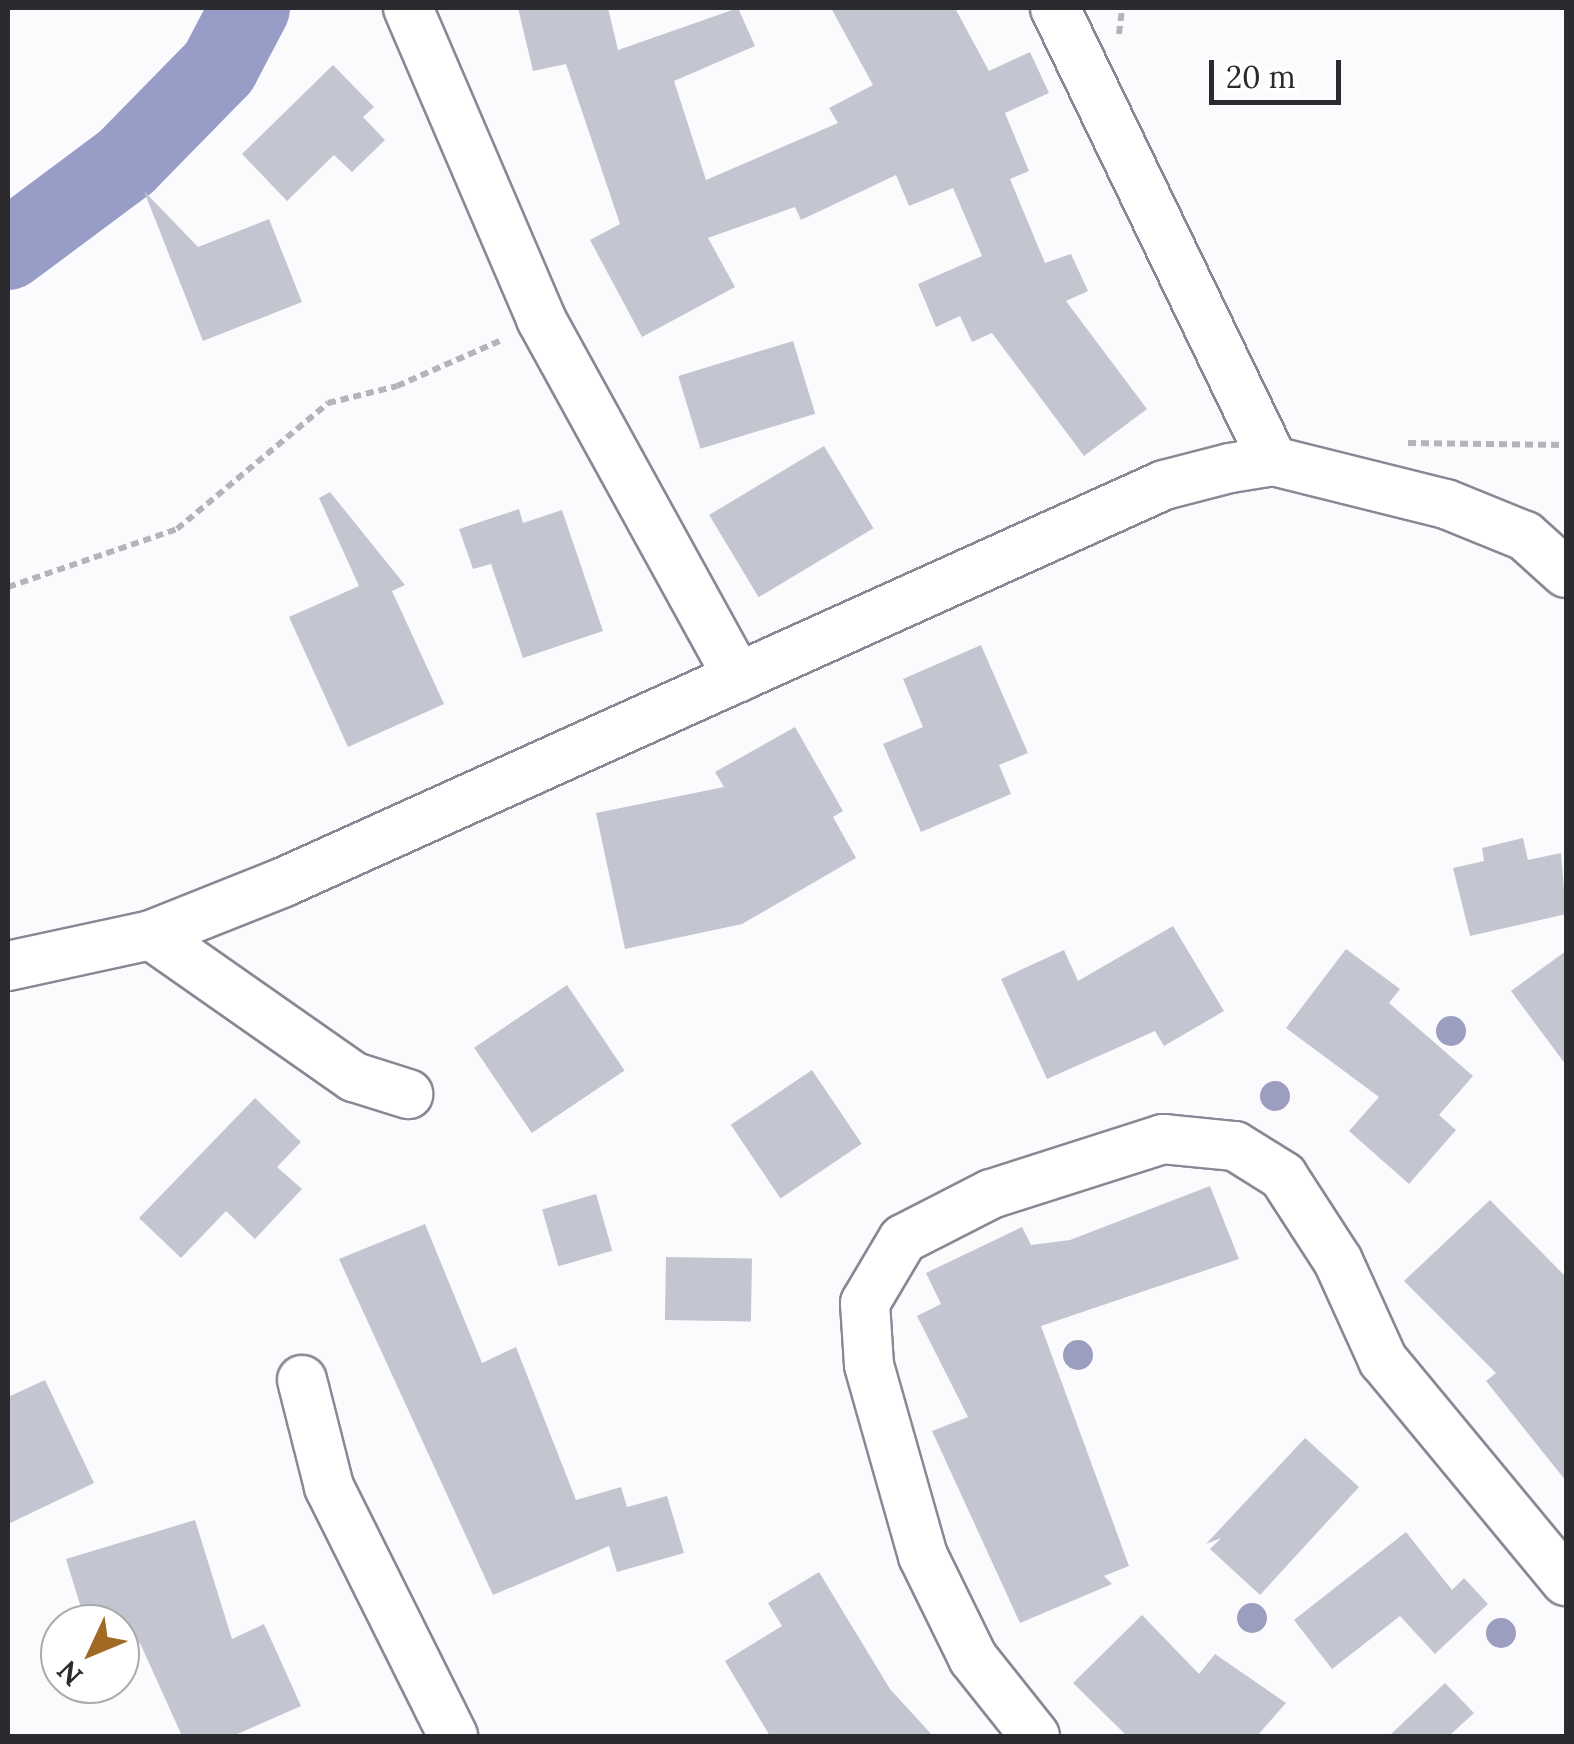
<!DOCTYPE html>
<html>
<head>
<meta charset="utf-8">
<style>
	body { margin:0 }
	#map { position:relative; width:1574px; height:1744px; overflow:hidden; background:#fbfbfe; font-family:Lora,serif }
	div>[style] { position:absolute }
	.river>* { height:80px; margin:-40px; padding:0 40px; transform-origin:40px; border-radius:40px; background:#979dc7 }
	.building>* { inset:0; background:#c3c5d1; transform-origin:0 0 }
	.path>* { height:6px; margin-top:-3px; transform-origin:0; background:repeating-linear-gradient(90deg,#b5b5b9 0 8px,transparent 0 13px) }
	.roads { filter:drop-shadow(2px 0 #878994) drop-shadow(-2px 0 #878994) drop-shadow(0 2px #878994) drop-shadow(0 -2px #878994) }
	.minor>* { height:48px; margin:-24px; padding:0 24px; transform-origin:24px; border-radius:24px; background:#fff }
	.trees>* { width:30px; height:30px; margin:-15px; border-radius:50%; background:#9b9ebe }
	span { translate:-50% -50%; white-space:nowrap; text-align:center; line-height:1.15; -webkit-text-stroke:9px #fff; paint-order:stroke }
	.frame { position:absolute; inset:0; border:10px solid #2a2a2f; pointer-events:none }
	.north { position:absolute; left:40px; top:1604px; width:100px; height:100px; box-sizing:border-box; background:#fff; border:2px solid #aaaaac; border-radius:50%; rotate:226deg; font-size:28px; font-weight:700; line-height:40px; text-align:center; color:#2a2a2f }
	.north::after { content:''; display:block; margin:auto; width:35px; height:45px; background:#a06924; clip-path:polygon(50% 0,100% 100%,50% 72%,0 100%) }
	.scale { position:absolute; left:1209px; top:60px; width:132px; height:45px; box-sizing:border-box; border:5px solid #2a2a2f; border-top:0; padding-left:12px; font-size:30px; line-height:35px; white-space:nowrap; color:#2a2a2f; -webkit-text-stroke:8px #fff; paint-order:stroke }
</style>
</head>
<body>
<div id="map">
	<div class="river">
		<i style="left:8px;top:250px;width:147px;rotate:-36.7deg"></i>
		<i style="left:126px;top:162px;width:133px;rotate:-45.6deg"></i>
		<i style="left:219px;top:67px;width:67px;rotate:-62.3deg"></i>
	</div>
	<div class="building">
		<i style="clip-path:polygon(518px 8px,608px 8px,618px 50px,738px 8px,755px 46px,674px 81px,706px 180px,838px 123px,829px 108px,873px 85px,831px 8px,955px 8px,989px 71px,1030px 52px,1049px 93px,1005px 113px,1029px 171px,1010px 179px,1045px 263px,1071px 254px,1088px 291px,1066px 301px,1147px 409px,1084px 456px,992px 333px,972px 342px,960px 316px,936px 327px,918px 284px,982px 256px,953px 188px,909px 206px,896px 175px,801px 220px,795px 207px,708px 238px,735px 287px,642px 337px,590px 240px,620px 224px,566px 64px,533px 71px)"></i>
		<i style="clip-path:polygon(333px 65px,374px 107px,363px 117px,385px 140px,352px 172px,334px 155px,287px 201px,242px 154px)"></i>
		<i style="clip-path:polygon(144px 191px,198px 247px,269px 219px,302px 302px,203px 341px)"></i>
		<i style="left:793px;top:341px;width:76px;height:120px;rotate:73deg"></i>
		<i style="left:824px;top:446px;width:96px;height:134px;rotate:59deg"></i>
		<i style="clip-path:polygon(330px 492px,405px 585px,392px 591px,444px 704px,348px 747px,289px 617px,359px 586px,319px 498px)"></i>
		<i style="clip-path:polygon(519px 509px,523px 523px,562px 510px,603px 631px,523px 658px,491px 564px,473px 569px,459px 529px)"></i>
		<i style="clip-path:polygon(981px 645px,1028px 753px,999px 765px,1011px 794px,921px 832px,883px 744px,923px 727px,903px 679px)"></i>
		<i style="clip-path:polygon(795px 727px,843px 811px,833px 817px,856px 858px,742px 924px,625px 949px,596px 813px,724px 787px,715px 772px)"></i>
		<i style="clip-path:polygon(1523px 838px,1528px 860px,1561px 853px,1566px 914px,1470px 936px,1453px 868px,1484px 861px,1482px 848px)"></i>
		<i style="clip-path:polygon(1173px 926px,1224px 1011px,1164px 1046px,1155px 1031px,1047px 1079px,1001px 979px,1064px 950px,1078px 981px)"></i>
		<i style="clip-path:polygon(1346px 949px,1400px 989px,1389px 1003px,1473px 1076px,1439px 1115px,1456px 1130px,1409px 1184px,1349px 1131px,1379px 1097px,1286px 1028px)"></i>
		<i style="clip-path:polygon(1566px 951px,1566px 1065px,1511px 991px)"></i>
		<i style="left:567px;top:985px;width:103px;height:112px;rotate:56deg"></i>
		<i style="left:812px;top:1070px;width:89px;height:98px;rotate:56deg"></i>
		<i style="clip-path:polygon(255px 1098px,301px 1142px,277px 1167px,302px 1189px,255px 1239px,226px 1211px,181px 1258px,139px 1218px)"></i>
		<i style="clip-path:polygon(1210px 1186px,1239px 1259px,1041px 1326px,1129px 1566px,1104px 1576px,1112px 1584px,1020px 1623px,932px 1431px,968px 1417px,917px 1316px,941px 1304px,926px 1273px,1022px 1227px,1031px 1245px,1070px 1240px)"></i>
		<i style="left:596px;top:1194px;width:59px;height:56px;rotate:74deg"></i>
		<i style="clip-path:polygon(1490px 1200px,1566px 1277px,1566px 1481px,1486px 1381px,1496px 1373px,1404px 1281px)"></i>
		<i style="clip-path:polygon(425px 1224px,482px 1363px,516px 1347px,576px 1500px,621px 1487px,627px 1507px,667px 1496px,684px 1553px,617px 1572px,609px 1546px,493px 1595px,339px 1259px)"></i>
		<i style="left:666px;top:1257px;width:86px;height:63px;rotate:1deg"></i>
		<i style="clip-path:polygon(45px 1380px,94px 1483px,8px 1524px,8px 1397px)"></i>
		<i style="clip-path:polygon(1305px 1438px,1359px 1487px,1260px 1595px,1210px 1549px,1221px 1538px,1206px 1544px)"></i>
		<i style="clip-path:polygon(195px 1520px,232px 1639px,264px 1624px,301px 1706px,233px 1736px,182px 1736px,140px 1643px,120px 1649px,120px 1624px,86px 1624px,66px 1559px)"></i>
		<i style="clip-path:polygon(1406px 1532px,1452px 1590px,1464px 1578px,1488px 1604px,1435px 1654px,1400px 1616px,1332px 1669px,1294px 1620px)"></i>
		<i style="clip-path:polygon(819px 1572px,890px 1689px,933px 1736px,770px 1736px,725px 1661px,782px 1626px,768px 1603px)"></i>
		<i style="clip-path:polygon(1142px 1615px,1199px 1674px,1215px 1654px,1286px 1703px,1257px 1736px,1127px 1736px,1073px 1683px)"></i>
		<i style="clip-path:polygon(1445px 1683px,1474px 1713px,1449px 1736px,1389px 1736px)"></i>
	</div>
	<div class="path">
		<i style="left:1119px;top:34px;width:26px;rotate:-83deg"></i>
		<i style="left:1408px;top:443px;width:158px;rotate:0.7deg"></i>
		<i style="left:8px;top:587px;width:179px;rotate:-18.9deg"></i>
		<i style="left:177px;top:529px;width:197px;rotate:-39.8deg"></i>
		<i style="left:328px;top:403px;width:71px;rotate:-13.8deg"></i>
		<i style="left:397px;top:386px;width:115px;rotate:-23.7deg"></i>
	</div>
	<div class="roads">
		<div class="minor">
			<i style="left:408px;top:8px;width:338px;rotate:66.8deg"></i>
			<i style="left:541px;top:319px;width:409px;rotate:61.2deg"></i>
			<i style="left:1055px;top:8px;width:503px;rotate:64.3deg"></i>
			<i style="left:151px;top:935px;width:248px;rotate:35deg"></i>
			<i style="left:354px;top:1077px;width:57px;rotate:17.5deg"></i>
			<i style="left:8px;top:966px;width:146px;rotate:-12.2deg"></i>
			<i style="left:151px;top:935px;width:143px;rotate:-21.7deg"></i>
			<i style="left:284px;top:882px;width:965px;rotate:-24.28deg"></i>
			<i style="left:1164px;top:485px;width:68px;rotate:-14.4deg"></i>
			<i style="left:1230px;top:468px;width:44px;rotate:-9.2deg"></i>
			<i style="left:1273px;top:461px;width:178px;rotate:14deg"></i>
			<i style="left:1446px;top:504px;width:85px;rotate:22.1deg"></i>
			<i style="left:1525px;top:536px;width:55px;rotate:42.1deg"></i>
			<i style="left:302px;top:1380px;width:110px;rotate:75.8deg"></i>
			<i style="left:329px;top:1487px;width:278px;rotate:63.5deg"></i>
			<i style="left:1035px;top:1736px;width:100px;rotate:-128.5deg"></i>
			<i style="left:973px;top:1658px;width:114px;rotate:-116.1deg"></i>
			<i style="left:923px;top:1556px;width:198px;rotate:-105.8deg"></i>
			<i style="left:869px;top:1365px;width:62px;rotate:-93.7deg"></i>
			<i style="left:865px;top:1303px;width:74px;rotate:-59.3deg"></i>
			<i style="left:903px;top:1239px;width:99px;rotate:-27.1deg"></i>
			<i style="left:991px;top:1194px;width:181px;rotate:-17.7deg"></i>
			<i style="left:1163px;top:1139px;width:72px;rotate:5.6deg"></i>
			<i style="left:1235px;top:1146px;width:57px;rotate:32deg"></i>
			<i style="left:1283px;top:1176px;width:101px;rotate:57.1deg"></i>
			<i style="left:1338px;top:1261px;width:109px;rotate:65.6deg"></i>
			<i style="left:1383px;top:1360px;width:287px;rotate:50.4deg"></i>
		</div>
	</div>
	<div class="trees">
		<i style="left:1451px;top:1031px"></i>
		<i style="left:1275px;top:1096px"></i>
		<i style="left:1078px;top:1355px"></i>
		<i style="left:1252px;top:1618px"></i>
		<i style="left:1501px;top:1633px"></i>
	</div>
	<div class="frame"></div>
	<div class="north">N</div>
	<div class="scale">20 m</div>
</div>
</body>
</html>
